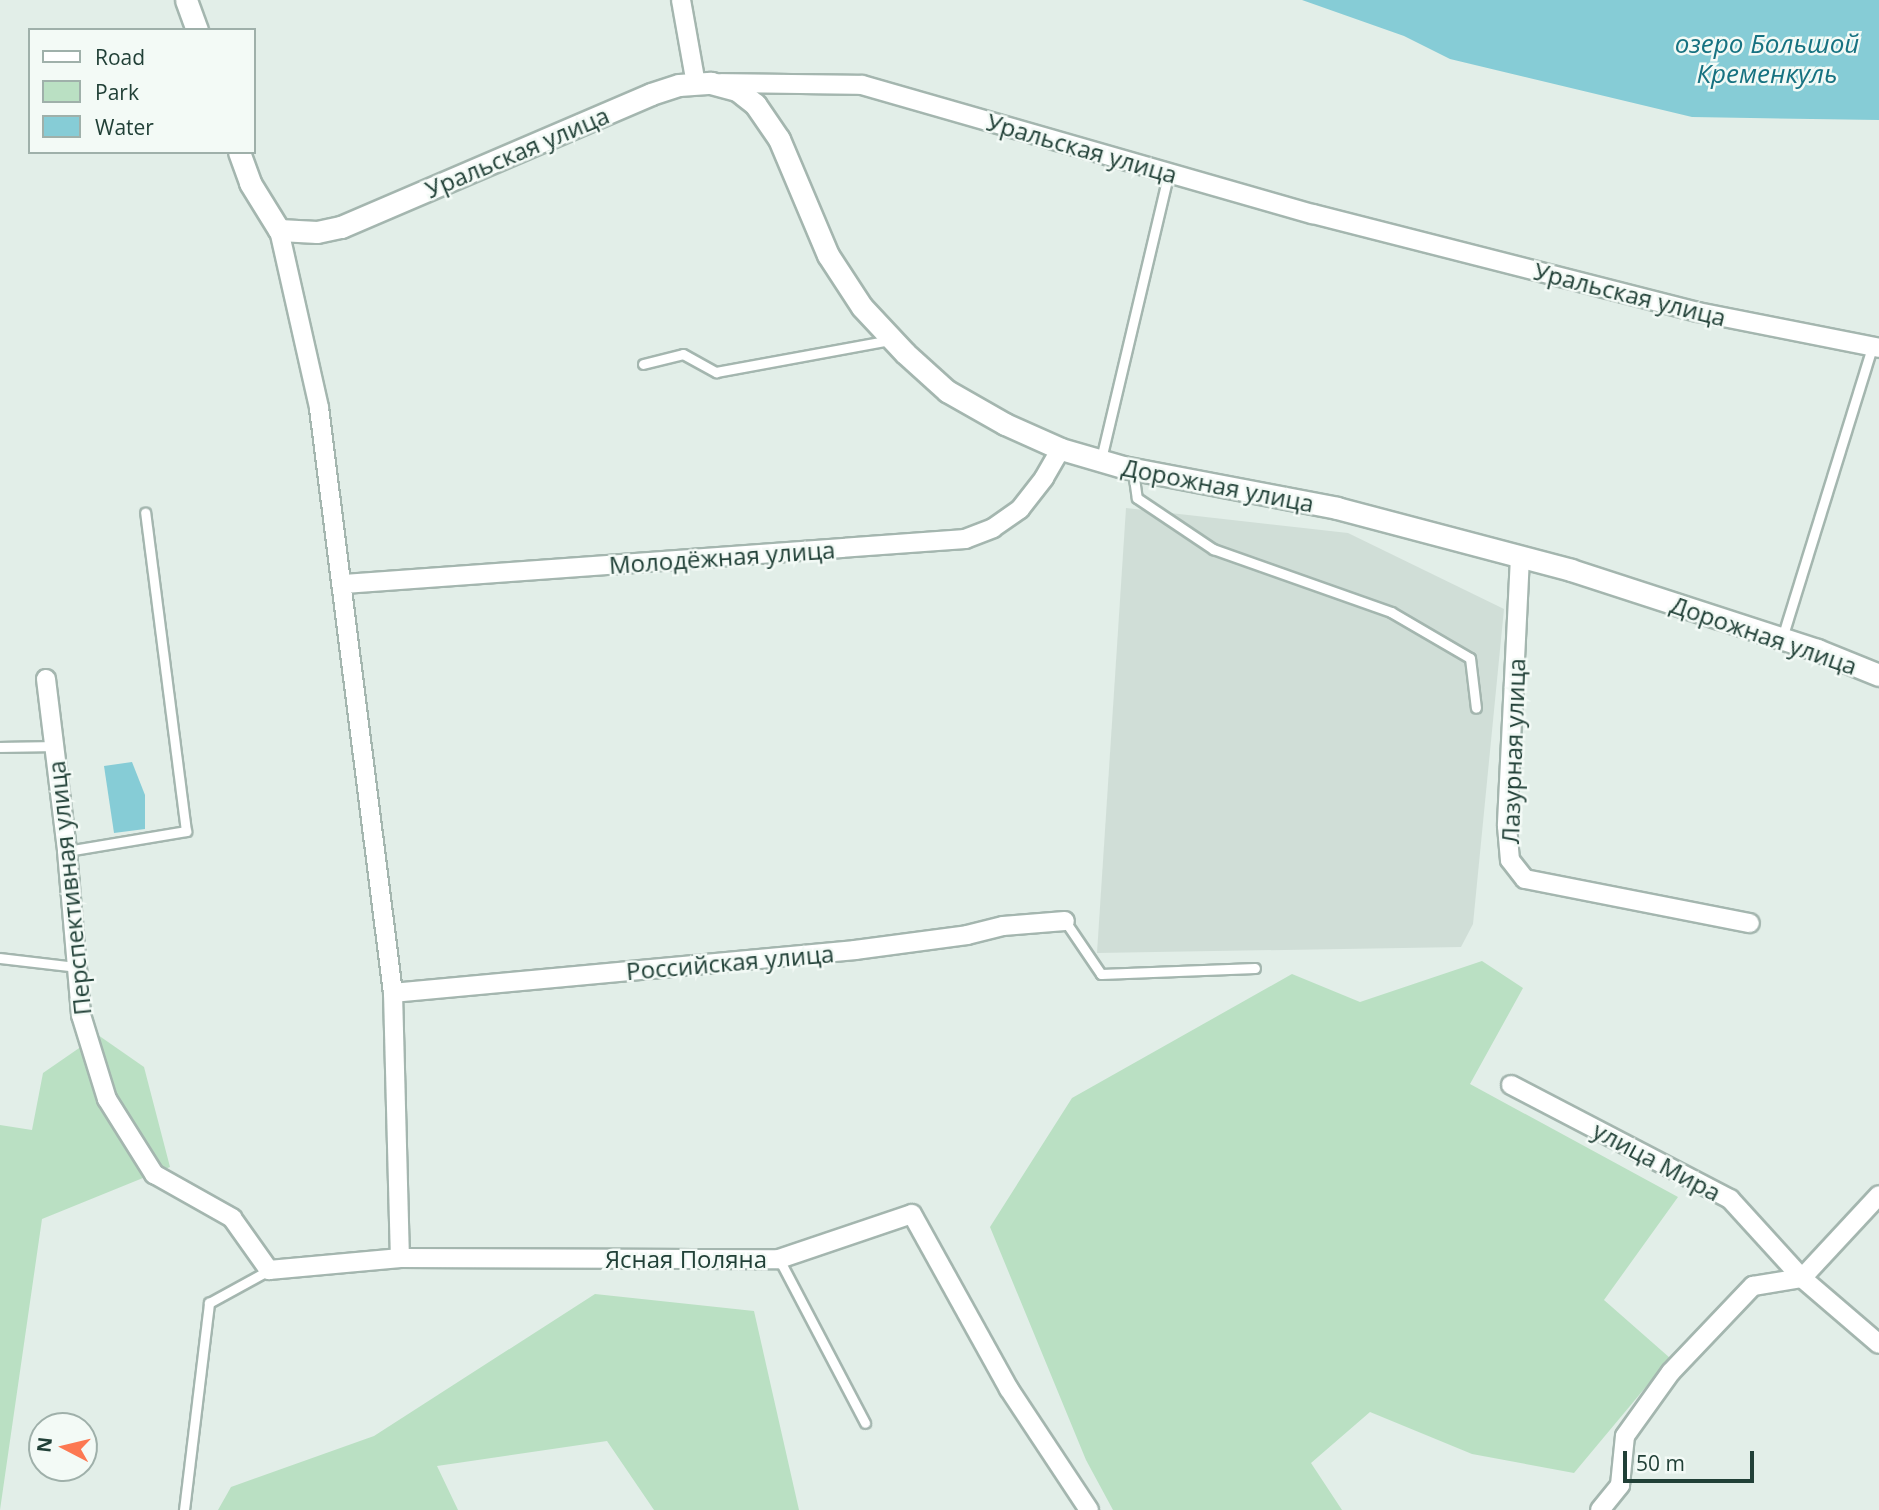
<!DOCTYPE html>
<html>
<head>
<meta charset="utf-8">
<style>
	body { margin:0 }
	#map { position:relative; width:1879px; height:1510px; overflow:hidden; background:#e2eee8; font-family:"Open Sans",sans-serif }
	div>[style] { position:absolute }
	.built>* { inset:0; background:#d0ded7 }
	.green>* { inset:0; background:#bae0c3 }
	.water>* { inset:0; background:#86ccd6 }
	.roads { filter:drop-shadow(2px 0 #a4b6af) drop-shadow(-2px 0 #a4b6af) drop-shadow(0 2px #a4b6af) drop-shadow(0 -2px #a4b6af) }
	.service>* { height:9px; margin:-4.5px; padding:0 4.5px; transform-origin:4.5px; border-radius:4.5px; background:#fff }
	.minor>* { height:18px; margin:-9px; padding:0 9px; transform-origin:9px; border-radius:9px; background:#fff }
	.tertiary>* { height:21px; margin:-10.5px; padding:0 10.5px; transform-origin:10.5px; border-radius:10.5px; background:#fff }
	span { translate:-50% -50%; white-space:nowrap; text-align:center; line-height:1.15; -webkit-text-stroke:5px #f3faf6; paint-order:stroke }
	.street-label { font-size:24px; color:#214037 }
	.water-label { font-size:26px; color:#167281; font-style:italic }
	.legend { position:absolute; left:28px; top:28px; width:228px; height:126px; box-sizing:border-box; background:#f3faf6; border:2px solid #9fb0aa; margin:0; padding:9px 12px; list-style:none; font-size:21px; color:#214037 }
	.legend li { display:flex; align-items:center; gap:14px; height:35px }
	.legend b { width:35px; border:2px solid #9fb0aa }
	.north { position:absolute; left:28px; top:1412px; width:70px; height:70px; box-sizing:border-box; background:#f3faf6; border:2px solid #9fb0aa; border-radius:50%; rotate:277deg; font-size:19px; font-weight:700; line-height:28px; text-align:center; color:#214037 }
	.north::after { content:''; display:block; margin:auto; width:24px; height:32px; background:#fc7852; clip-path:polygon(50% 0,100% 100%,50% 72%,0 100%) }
	.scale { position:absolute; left:1623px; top:1451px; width:131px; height:32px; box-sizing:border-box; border:4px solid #214037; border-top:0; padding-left:9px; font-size:21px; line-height:24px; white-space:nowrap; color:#214037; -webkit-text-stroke:5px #f3faf6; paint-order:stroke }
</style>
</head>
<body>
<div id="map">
	<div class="built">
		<i style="clip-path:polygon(1126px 508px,1348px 533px,1504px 609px,1473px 924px,1461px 947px,1097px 953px)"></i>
	</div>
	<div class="green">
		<i style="clip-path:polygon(1482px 961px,1523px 988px,1470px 1084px,1678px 1197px,1604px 1300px,1670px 1358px,1574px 1473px,1472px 1454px,1370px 1412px,1311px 1463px,1342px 1510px,1113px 1510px,1086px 1460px,990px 1227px,1072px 1098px,1292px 974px,1360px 1002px)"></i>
		<i style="clip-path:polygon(98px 1035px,144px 1067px,170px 1167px,42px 1219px,0 1510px,0 1125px,32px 1130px,43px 1073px)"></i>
		<i style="clip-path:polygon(595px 1294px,754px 1311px,799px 1510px,654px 1510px,607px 1441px,437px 1466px,458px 1510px,218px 1510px,231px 1487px,374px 1436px)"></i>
	</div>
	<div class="water">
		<i style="clip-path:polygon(1302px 0,1879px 0,1879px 120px,1692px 117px,1450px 59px,1404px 36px)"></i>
		<i style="clip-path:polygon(132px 762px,145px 795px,145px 829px,114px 833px,104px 766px)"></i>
	</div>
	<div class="roads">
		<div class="service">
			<i style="left:643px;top:364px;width:41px;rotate:-14deg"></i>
			<i style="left:683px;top:354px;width:38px;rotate:29deg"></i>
			<i style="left:716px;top:372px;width:178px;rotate:-10.4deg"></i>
			<i style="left:1101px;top:459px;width:295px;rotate:-76.7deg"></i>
			<i style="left:1133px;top:471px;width:27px;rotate:82deg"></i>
			<i style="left:1137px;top:498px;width:92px;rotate:33.9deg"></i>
			<i style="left:1213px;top:549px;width:189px;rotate:19.5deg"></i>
			<i style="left:1391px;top:612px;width:91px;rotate:30.2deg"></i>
			<i style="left:1470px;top:658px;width:50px;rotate:83.2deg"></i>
			<i style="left:1782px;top:638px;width:305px;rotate:-72.8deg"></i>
			<i style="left:0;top:747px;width:53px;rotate:-1.1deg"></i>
			<i style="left:67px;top:851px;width:121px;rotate:-9.5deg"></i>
			<i style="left:186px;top:831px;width:321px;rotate:-97.3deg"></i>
			<i style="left:1065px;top:921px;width:64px;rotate:55.8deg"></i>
			<i style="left:1101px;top:974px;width:154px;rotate:-2.2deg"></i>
			<i style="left:0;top:958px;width:78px;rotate:6.7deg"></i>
			<i style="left:779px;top:1259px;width:185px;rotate:62.3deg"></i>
			<i style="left:184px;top:1510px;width:209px;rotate:-83.1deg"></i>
			<i style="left:209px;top:1303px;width:68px;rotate:-28.8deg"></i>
		</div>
		<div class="minor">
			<i style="left:681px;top:0;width:85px;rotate:79.9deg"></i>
			<i style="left:721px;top:83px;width:141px;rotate:0.8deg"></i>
			<i style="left:862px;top:85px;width:469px;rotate:16deg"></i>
			<i style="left:1313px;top:214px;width:397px;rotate:14.3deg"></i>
			<i style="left:1698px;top:312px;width:185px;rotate:11.2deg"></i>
			<i style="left:279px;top:230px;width:182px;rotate:77.3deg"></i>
			<i style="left:319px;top:408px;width:590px;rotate:82.79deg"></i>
			<i style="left:393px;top:993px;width:265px;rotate:88.5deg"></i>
			<i style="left:1520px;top:557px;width:269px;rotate:92.8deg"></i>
			<i style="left:1507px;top:826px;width:34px;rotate:85deg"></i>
			<i style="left:1510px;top:860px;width:24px;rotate:52deg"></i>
			<i style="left:1525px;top:879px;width:229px;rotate:11.1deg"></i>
			<i style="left:344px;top:584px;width:623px;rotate:-4.14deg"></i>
			<i style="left:965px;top:539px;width:30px;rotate:-21deg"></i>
			<i style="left:993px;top:528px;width:33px;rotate:-35deg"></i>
			<i style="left:1020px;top:509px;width:39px;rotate:-52deg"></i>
			<i style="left:1044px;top:478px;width:34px;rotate:-60deg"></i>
			<i style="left:46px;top:679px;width:173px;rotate:83deg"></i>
			<i style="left:67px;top:851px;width:165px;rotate:85.1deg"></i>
			<i style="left:81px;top:1015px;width:88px;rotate:72.8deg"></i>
			<i style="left:107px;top:1099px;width:89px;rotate:57.9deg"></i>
			<i style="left:154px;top:1174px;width:90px;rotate:29.4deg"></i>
			<i style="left:232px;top:1218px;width:64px;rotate:54.6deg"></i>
			<i style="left:269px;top:1270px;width:132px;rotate:-5.2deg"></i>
			<i style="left:400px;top:1258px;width:379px;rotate:0.2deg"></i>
			<i style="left:779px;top:1259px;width:140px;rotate:-18.7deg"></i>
			<i style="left:912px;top:1214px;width:200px;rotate:61deg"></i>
			<i style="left:1009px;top:1389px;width:145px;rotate:56.5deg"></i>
			<i style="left:393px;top:993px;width:464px;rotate:-5.3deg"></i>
			<i style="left:855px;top:950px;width:113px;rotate:-7.6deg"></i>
			<i style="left:967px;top:935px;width:37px;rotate:-14deg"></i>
			<i style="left:1003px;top:926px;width:62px;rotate:-4.6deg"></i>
			<i style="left:1511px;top:1085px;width:247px;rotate:27.5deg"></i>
			<i style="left:1730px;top:1199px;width:107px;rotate:47.7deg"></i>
			<i style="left:1802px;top:1278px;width:101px;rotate:40.6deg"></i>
			<i style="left:1600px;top:1510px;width:32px;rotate:-51deg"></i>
			<i style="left:1620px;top:1485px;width:49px;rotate:-84.2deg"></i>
			<i style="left:1625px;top:1436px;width:79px;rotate:-54.3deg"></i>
			<i style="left:1671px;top:1372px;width:119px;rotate:-46.4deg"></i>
			<i style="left:1753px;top:1286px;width:50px;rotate:-9.3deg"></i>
			<i style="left:1802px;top:1278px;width:113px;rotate:-47.1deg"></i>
		</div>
		<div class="tertiary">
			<i style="left:186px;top:0;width:32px;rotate:70deg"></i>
			<i style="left:239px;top:152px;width:33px;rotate:70deg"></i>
			<i style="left:250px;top:183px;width:55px;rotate:58.3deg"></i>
			<i style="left:279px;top:230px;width:38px;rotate:3deg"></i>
			<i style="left:317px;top:232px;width:25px;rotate:-12deg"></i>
			<i style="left:341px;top:227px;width:337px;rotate:-23.2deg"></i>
			<i style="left:651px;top:94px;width:29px;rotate:-18deg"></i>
			<i style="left:679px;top:85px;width:32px;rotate:-4deg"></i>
			<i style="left:711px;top:83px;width:27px;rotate:15deg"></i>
			<i style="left:737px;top:90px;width:23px;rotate:38deg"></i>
			<i style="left:755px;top:104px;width:42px;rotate:55.6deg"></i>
			<i style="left:779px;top:139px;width:126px;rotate:67.1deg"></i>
			<i style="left:828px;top:255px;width:62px;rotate:56.8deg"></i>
			<i style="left:862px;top:307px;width:63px;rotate:46.9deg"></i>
			<i style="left:905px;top:353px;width:57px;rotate:42.1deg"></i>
			<i style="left:947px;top:391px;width:67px;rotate:29.6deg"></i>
			<i style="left:1005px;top:424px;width:61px;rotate:24.1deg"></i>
			<i style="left:1061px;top:449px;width:65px;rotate:16.2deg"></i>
			<i style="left:1123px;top:467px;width:218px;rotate:10.8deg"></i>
			<i style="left:1337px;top:508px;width:242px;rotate:14.8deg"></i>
			<i style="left:1571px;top:570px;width:259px;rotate:18deg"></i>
			<i style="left:1817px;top:650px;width:67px;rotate:22deg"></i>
		</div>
	</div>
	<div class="street-label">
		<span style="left:1082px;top:148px;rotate:16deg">Уральская улица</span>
		<span style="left:517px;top:152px;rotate:-23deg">Уральская улица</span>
		<span style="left:1630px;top:294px;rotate:14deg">Уральская улица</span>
		<span style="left:1218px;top:485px;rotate:11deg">Дорожная улица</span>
		<span style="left:722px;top:557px;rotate:-4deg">Молодёжная улица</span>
		<span style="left:1764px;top:635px;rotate:19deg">Дорожная улица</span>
		<span style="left:1513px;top:751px;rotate:-88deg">Лазурная улица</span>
		<span style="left:69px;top:888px;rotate:-96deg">Перспективная улица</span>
		<span style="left:730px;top:962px;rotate:-5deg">Российская улица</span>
		<span style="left:1657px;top:1161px;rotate:28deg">улица Мира</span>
		<span style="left:686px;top:1259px">Ясная Поляна</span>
	</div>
	<div class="water-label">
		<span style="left:1767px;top:59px">озеро Большой<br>Кременкуль</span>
	</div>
	<ul class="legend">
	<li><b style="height:9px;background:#fff"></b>Road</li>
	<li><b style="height:19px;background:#bae0c3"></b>Park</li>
	<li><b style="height:19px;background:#86ccd6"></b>Water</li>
	</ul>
	<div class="north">N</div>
	<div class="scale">50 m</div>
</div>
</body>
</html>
